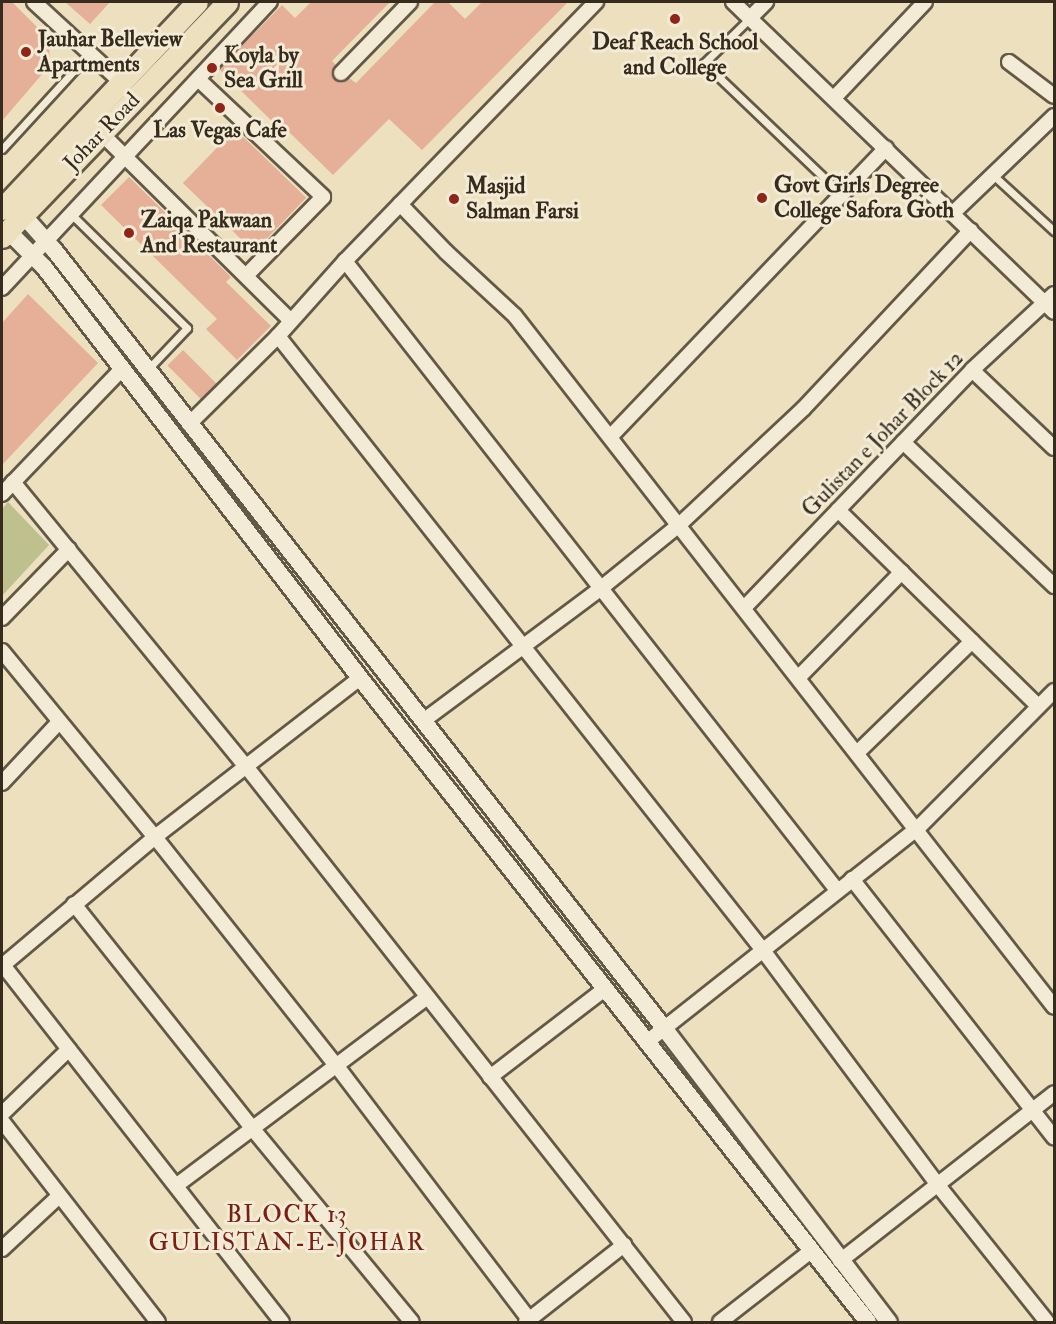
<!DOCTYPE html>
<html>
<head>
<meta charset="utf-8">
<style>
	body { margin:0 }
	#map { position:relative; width:1056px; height:1324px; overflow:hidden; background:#ece0bf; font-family:"IM FELL Double Pica",serif }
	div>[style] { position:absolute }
	.green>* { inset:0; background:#bec18e }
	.building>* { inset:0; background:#e5af98; transform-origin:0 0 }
	.roads { filter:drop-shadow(2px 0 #645846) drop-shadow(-2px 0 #645846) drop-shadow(0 2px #645846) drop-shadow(0 -2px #645846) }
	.service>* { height:7px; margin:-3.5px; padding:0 3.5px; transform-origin:3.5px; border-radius:3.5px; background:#f3ebd5 }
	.minor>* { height:14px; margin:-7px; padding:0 7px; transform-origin:7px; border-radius:7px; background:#f3ebd5 }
	.tertiary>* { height:16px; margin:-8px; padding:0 8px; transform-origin:8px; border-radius:8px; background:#f3ebd5 }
	.primary>* { height:21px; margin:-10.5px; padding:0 10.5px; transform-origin:10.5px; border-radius:10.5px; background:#ece0bf }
	.dots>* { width:16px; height:16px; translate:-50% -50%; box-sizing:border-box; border:3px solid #f3ebd5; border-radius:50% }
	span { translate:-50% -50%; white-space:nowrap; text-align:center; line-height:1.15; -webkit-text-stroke:6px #f3ebd5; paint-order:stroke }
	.poi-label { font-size:22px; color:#362b1d; font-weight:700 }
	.left { translate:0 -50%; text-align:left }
	.street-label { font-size:22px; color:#362b1d }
	.neighbourhood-label { font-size:24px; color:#7a1f14; letter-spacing:1.5px }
	.frame { position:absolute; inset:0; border:3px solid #362b1d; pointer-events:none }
</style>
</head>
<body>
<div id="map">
	<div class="green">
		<i style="clip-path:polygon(8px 502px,49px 545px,2px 596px,2px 509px)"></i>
	</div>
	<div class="building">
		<i style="clip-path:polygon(2px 2px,12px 2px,49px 39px,50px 65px,2px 121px)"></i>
		<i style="clip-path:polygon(65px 2px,110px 2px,90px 24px)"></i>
		<i style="clip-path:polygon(311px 2px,390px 2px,332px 61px,336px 65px,332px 71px,335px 80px,343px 82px,349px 78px,356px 83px,435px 2px,448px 2px,465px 19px,482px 2px,568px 2px,422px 150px,389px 119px,333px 175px,287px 130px,284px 133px,219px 69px,282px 5px,295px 18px)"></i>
		<i style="left:235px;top:129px;width:99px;height:75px;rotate:44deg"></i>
		<i style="clip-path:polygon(129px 177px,231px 277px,226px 282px,271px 326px,237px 360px,206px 329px,217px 319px,101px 205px)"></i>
		<i style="clip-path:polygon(28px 294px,98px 363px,2px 465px,2px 323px)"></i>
		<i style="left:183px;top:350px;width:48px;height:22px;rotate:45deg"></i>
	</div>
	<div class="roads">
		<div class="service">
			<i style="left:750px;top:18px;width:64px;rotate:135.6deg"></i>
			<i style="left:704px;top:63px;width:191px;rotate:43.7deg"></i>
			<i style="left:2px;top:149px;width:130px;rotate:-47.5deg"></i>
			<i style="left:993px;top:175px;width:83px;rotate:42.6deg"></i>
			<i style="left:70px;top:213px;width:164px;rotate:44.5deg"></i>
			<i style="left:187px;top:328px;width:55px;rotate:133.5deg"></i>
		</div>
		<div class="minor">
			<i style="left:34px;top:2px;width:118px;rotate:42.6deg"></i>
			<i style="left:733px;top:2px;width:446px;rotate:44deg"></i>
			<i style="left:750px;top:18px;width:23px;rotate:-45deg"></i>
			<i style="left:1009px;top:62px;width:56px;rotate:37.1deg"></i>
			<i style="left:341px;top:73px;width:99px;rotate:-45.8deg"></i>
			<i style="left:198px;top:79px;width:172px;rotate:43.3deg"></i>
			<i style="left:323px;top:197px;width:110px;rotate:134.3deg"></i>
			<i style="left:834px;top:98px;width:132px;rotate:-46.5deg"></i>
			<i style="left:101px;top:133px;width:266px;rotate:44.7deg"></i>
			<i style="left:400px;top:204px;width:66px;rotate:46.2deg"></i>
			<i style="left:446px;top:252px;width:94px;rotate:42.8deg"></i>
			<i style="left:515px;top:316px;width:876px;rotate:52.04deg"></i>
			<i style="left:953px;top:213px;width:140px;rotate:-43.8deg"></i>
			<i style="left:345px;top:261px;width:799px;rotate:51.97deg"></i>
			<i style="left:2px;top:288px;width:392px;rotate:-46.9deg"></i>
			<i style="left:278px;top:336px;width:781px;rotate:51.71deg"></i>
			<i style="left:762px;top:949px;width:293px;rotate:53.3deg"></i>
			<i style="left:937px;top:1184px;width:176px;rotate:51.4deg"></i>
			<i style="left:972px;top:370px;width:113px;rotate:43.6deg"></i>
			<i style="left:189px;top:424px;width:125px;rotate:-44.7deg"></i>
			<i style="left:278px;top:336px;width:101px;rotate:-48.2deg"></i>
			<i style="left:345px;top:261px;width:361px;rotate:-45.9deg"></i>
			<i style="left:611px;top:436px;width:398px;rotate:-46.3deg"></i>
			<i style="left:903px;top:442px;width:209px;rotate:43.6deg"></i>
			<i style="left:13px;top:482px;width:366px;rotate:50.7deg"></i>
			<i style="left:245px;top:765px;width:709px;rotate:51.76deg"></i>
			<i style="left:2px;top:494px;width:173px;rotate:-46.2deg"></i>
			<i style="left:838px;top:510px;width:280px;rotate:44.4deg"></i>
			<i style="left:745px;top:607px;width:328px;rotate:-46.2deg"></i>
			<i style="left:972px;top:370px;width:112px;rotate:-42.8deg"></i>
			<i style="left:2px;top:618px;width:96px;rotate:-45.8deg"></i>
			<i style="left:2px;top:651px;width:241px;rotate:50.6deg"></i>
			<i style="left:155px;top:837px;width:291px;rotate:51.6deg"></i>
			<i style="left:336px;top:1065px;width:323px;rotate:52.8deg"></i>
			<i style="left:799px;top:677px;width:147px;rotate:-45.6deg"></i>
			<i style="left:423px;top:721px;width:221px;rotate:-36.7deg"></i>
			<i style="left:600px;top:589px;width:102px;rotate:-39deg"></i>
			<i style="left:679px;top:525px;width:170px;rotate:-43.1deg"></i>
			<i style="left:803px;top:409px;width:245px;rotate:-46.8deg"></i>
			<i style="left:858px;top:752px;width:159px;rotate:-44.2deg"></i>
			<i style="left:2px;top:783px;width:83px;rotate:-46.9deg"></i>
			<i style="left:852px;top:879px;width:328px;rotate:52deg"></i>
			<i style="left:74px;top:904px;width:286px;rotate:51.5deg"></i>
			<i style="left:252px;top:1128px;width:251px;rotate:50.5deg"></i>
			<i style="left:3px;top:965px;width:453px;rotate:52deg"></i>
			<i style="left:2px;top:966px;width:200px;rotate:-40.1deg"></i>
			<i style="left:155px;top:837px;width:259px;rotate:-37.8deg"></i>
			<i style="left:647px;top:1042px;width:345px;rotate:-38.3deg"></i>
			<i style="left:918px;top:828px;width:193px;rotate:-45.2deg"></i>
			<i style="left:490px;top:1077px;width:146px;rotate:-37.5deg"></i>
			<i style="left:2px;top:1114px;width:93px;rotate:-44.1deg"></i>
			<i style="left:2px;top:1121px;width:254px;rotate:52.2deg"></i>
			<i style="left:177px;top:1185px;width:313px;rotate:-36.9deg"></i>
			<i style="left:2px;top:1249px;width:76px;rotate:-42.9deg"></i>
			<i style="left:840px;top:1261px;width:272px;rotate:-38.1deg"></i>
			<i style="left:526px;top:1322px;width:125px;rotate:-38.2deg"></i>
			<i style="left:720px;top:1322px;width:117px;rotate:-38deg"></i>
		</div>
		<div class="tertiary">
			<i style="left:23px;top:215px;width:48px;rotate:48.4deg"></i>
			<i style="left:55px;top:251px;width:987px;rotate:51.91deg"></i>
			<i style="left:664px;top:1028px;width:370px;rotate:52.6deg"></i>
			<i style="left:8px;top:231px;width:51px;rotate:45deg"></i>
			<i style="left:44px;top:267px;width:518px;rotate:52.44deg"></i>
			<i style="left:360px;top:678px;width:820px;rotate:51.73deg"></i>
		</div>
		<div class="primary">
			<i style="left:2px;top:209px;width:284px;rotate:-46.7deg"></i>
			<i style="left:2px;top:237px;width:325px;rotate:-46.2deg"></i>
		</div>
	</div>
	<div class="dots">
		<i style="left:675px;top:19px;background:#8f2418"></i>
		<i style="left:26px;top:52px;background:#8f2418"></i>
		<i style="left:212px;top:68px;background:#8f2418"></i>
		<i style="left:220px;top:108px;background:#8f2418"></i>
		<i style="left:762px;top:198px;background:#8f2418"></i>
		<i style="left:454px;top:199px;background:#8f2418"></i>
		<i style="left:129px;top:233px;background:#8f2418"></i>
	</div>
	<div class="poi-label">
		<span class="left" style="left:38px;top:52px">Jauhar Belleview<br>Apartments</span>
		<span style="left:675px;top:55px">Deaf Reach School<br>and College</span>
		<span class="left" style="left:224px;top:68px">Koyla by<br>Sea Grill</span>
		<span style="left:220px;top:131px">Las Vegas Cafe</span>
		<span class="left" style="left:774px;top:198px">Govt Girls Degree<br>College Safora Goth</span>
		<span class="left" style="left:466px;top:199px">Masjid<br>Salman Farsi</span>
		<span class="left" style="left:141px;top:233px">Zaiqa Pakwaan<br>And Restaurant</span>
	</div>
	<div class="street-label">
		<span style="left:102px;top:132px;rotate:-46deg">Johar Road</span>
		<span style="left:883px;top:434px;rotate:-46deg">Gulistan e Johar Block 12</span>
	</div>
	<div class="neighbourhood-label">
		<span style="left:287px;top:1229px">BLOCK 13<br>GULISTAN-E-JOHAR</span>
	</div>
	<div class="frame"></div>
</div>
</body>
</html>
